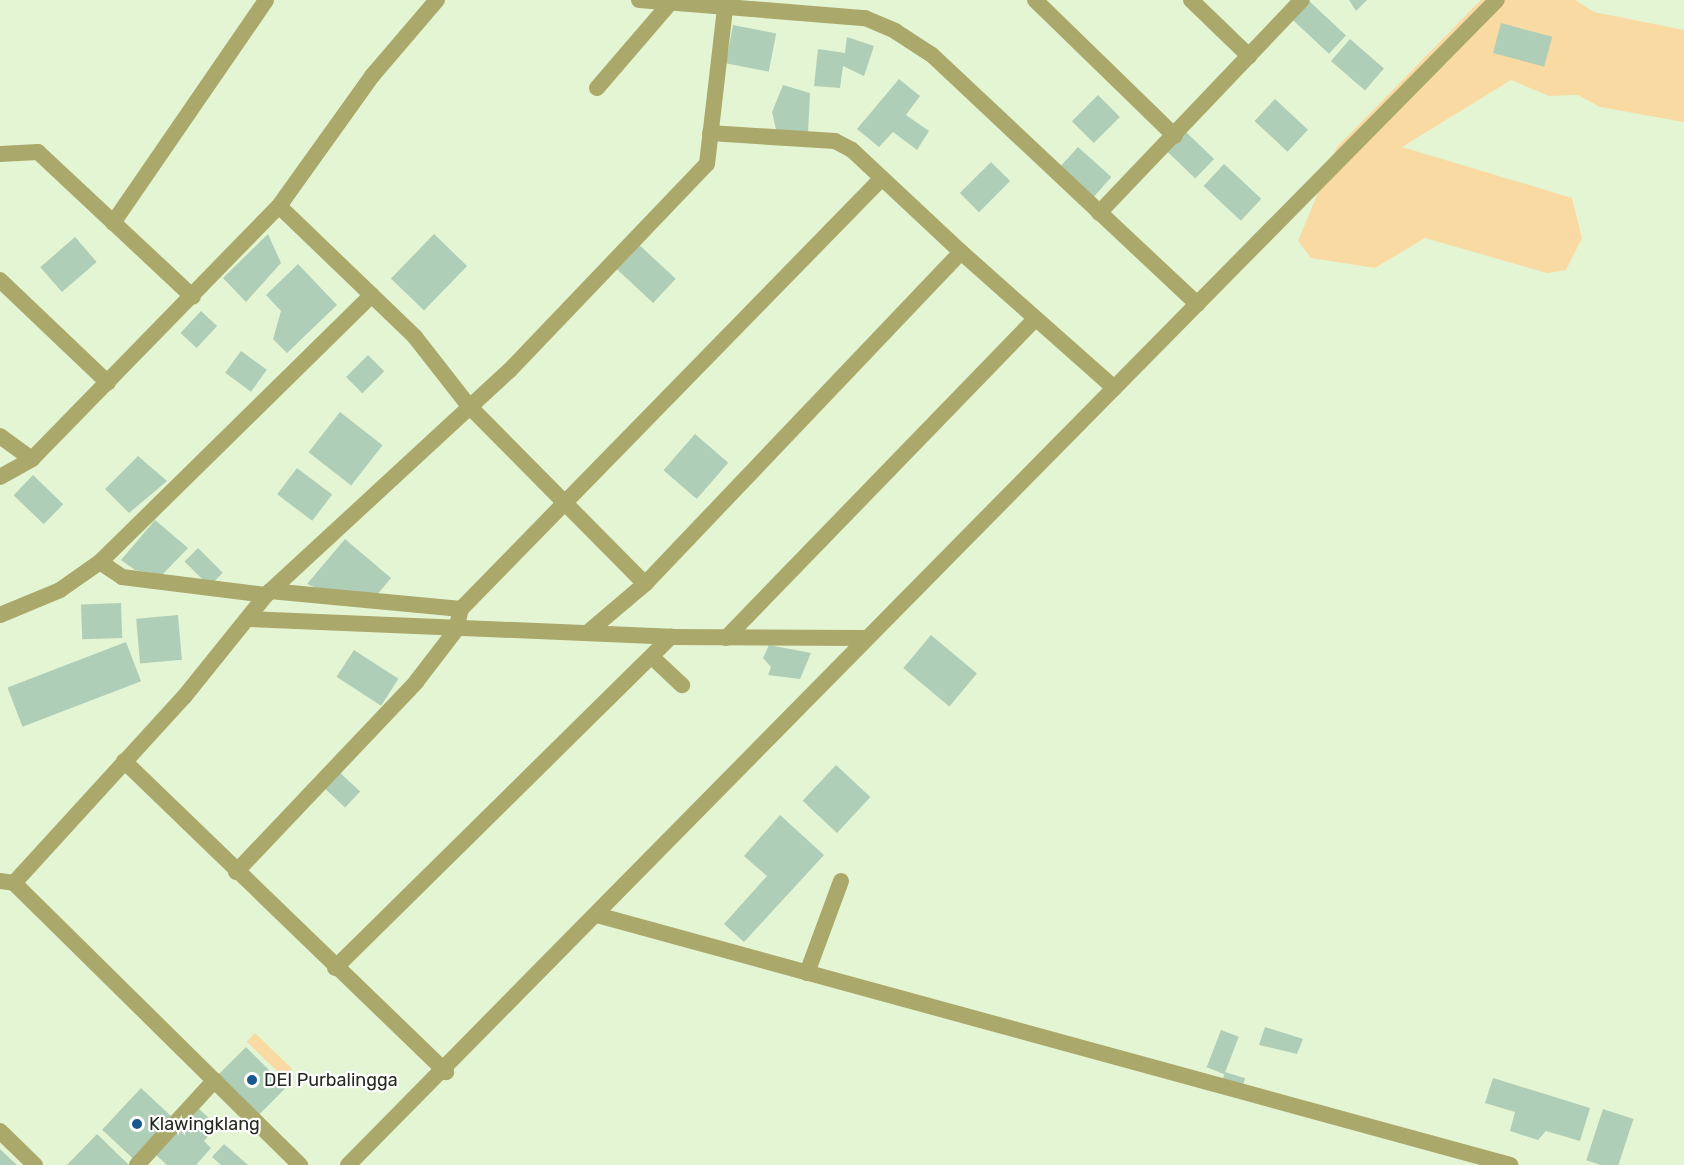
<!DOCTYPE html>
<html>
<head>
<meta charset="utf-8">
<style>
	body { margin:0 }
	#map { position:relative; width:1684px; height:1165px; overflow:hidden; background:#e4f5d4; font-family:Rubik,sans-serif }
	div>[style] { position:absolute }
	.green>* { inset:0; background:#f9daa2; transform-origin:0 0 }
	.building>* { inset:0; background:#afceb7; transform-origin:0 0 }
	.minor>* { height:16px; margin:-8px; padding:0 8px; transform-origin:8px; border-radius:8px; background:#aba86b }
	.dots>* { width:16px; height:16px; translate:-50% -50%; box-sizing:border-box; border:3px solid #fff; border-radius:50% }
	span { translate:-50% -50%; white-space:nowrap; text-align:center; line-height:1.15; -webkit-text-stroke:4.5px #fff; paint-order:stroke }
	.poi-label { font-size:18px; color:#232a1e }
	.left { translate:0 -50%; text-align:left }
</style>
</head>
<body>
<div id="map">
	<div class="green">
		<i style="clip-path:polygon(1481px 0,1575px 0,1594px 12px,1684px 30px,1684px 122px,1600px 107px,1578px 95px,1549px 96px,1511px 80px,1402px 147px,1572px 198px,1582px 238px,1566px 270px,1547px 273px,1425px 238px,1375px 268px,1311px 258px,1298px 241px,1337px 147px)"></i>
		<i style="left:255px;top:1033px;width:52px;height:12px;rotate:44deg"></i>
	</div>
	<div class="building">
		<i style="left:1308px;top:0;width:52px;height:25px;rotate:43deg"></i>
		<i style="clip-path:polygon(1349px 0,1367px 0,1356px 11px)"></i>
		<i style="left:1501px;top:23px;width:53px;height:31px;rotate:15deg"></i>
		<i style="left:733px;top:25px;width:44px;height:39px;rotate:11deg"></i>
		<i style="clip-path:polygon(847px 37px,874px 46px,864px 76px,843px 66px,840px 88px,814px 86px,818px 49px,845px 53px)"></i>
		<i style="left:1350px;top:39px;width:45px;height:29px;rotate:41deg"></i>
		<i style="clip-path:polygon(899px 79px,920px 96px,906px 115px,929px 131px,917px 150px,893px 132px,879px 147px,857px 129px)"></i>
		<i style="clip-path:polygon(783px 85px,810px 93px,808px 133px,777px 134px,772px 112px)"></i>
		<i style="left:1098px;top:95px;width:31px;height:37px;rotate:45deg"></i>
		<i style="left:1275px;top:99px;width:45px;height:30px;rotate:43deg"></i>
		<i style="left:1186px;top:132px;width:39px;height:27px;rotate:44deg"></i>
		<i style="left:1078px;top:147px;width:45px;height:28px;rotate:42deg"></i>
		<i style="left:991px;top:162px;width:27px;height:44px;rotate:45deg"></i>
		<i style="left:1224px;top:164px;width:51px;height:30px;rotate:43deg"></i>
		<i style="clip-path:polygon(268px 234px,281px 263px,246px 302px,223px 278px)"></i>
		<i style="left:434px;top:234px;width:46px;height:62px;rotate:44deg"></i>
		<i style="left:75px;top:237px;width:33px;height:46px;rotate:49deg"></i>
		<i style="left:634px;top:240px;width:57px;height:33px;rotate:43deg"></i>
		<i style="clip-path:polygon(298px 264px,337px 305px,287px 353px,273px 339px,281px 311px,266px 295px)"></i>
		<i style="left:201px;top:311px;width:22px;height:30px;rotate:43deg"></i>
		<i style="left:241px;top:351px;width:32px;height:27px;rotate:36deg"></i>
		<i style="left:368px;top:355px;width:23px;height:31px;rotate:45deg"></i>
		<i style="left:340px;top:412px;width:54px;height:51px;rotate:38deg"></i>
		<i style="left:695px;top:434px;width:44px;height:48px;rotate:41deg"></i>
		<i style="clip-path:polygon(138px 456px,167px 481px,129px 513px,105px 489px)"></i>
		<i style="left:297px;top:468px;width:44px;height:33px;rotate:37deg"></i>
		<i style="left:33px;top:475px;width:42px;height:28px;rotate:44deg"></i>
		<i style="clip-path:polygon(155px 520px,188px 548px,162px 575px,135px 570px,121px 560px)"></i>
		<i style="clip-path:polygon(345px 539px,391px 578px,366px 608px,307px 584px)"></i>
		<i style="left:198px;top:548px;width:35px;height:19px;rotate:45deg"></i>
		<i style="left:121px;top:603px;width:35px;height:40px;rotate:88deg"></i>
		<i style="left:178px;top:615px;width:45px;height:42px;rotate:85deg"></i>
		<i style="left:931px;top:635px;width:60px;height:43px;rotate:40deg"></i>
		<i style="left:126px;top:642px;width:42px;height:127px;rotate:69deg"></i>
		<i style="clip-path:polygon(769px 645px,811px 653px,800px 679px,768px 675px,771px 667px,763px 658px)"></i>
		<i style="left:354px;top:650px;width:53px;height:32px;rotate:33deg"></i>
		<i style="left:836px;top:765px;width:47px;height:49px;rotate:43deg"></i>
		<i style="left:336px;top:769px;width:33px;height:22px;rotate:43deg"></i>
		<i style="clip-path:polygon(780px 815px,824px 855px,744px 942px,724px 924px,767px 876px,744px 856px)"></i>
		<i style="clip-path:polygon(1265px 1027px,1303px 1039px,1297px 1054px,1259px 1045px)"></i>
		<i style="left:1221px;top:1030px;width:19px;height:40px;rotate:21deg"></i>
		<i style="left:246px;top:1047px;width:57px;height:39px;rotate:45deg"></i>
		<i style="left:1225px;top:1072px;width:21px;height:16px;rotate:17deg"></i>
		<i style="clip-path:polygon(1493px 1078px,1590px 1108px,1580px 1141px,1546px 1131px,1538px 1140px,1510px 1131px,1515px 1112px,1485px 1103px)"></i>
		<i style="left:141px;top:1088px;width:44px;height:57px;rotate:43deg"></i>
		<i style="clip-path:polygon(199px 1109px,218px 1126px,204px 1141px,211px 1148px,196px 1165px,167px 1165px,156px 1155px)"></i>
		<i style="left:1603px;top:1109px;width:32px;height:54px;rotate:18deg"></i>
		<i style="clip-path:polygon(97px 1134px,129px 1165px,67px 1165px)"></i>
		<i style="clip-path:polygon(224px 1144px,248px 1165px,221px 1165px,212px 1157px)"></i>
		<i style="clip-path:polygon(0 1149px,17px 1165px,0 1165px)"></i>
	</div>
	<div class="minor">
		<i style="left:639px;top:0;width:227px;rotate:4.6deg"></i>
		<i style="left:865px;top:18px;width:33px;rotate:23deg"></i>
		<i style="left:895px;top:31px;width:44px;rotate:33deg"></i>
		<i style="left:932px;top:55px;width:364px;rotate:43.2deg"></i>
		<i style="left:1035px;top:0;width:195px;rotate:44.2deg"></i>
		<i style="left:1191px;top:0;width:81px;rotate:44deg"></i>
		<i style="left:597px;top:88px;width:112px;rotate:-49.3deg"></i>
		<i style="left:710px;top:133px;width:125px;rotate:3.7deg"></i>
		<i style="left:835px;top:141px;width:19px;rotate:28deg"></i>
		<i style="left:852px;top:150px;width:149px;rotate:43.1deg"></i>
		<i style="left:0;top:154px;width:38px;rotate:-3deg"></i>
		<i style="left:38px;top:152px;width:212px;rotate:43.1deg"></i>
		<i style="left:279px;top:206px;width:189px;rotate:43.9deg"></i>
		<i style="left:415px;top:337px;width:88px;rotate:52deg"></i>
		<i style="left:469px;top:406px;width:250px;rotate:45.3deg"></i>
		<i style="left:1099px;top:213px;width:294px;rotate:-46.4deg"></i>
		<i style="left:113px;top:223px;width:270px;rotate:-55.5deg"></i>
		<i style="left:0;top:280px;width:149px;rotate:43.6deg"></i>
		<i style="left:0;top:436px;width:39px;rotate:36deg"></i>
		<i style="left:0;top:477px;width:37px;rotate:-29deg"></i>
		<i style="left:32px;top:459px;width:354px;rotate:-45.7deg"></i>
		<i style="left:279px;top:206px;width:160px;rotate:-54.4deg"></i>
		<i style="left:372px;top:76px;width:100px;rotate:-49.5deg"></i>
		<i style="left:100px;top:562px;width:27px;rotate:34deg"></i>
		<i style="left:122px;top:577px;width:145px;rotate:7.1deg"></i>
		<i style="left:270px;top:591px;width:192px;rotate:5.4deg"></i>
		<i style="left:0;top:615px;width:65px;rotate:-22.6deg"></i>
		<i style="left:60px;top:590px;width:49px;rotate:-35deg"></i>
		<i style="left:100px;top:562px;width:381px;rotate:-44.5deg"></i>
		<i style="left:249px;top:619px;width:422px;rotate:2.4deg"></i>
		<i style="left:671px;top:637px;width:196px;rotate:0.3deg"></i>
		<i style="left:587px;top:633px;width:76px;rotate:-40.2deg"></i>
		<i style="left:645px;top:584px;width:458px;rotate:-46.4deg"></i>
		<i style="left:961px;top:252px;width:205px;rotate:41.6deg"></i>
		<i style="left:726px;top:638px;width:444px;rotate:-45.9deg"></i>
		<i style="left:653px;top:658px;width:40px;rotate:43deg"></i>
		<i style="left:124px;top:761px;width:448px;rotate:44deg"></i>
		<i style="left:236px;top:872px;width:262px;rotate:-46.5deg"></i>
		<i style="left:416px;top:682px;width:66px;rotate:-52.4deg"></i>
		<i style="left:456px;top:630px;width:22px;rotate:-77deg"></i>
		<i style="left:461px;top:609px;width:602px;rotate:-45.67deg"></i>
		<i style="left:0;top:881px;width:14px;rotate:8deg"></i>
		<i style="left:14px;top:883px;width:402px;rotate:44.6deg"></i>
		<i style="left:14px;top:883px;width:252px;rotate:-47.6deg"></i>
		<i style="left:184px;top:697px;width:131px;rotate:-51.2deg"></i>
		<i style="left:266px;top:595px;width:330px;rotate:-42.7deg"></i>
		<i style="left:509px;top:371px;width:286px;rotate:-46.3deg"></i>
		<i style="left:707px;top:164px;width:165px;rotate:-83.4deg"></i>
		<i style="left:597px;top:915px;width:947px;rotate:15.31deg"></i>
		<i style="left:335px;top:968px;width:472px;rotate:-44.6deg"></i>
		<i style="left:807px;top:973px;width:98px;rotate:-69.7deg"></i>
		<i style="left:0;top:1131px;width:49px;rotate:44.2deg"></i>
		<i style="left:137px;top:1165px;width:115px;rotate:-47.5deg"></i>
		<i style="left:348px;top:1165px;width:1636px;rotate:-45.4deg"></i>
	</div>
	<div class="dots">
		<i style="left:252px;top:1080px;background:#17598f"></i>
		<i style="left:137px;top:1124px;background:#17598f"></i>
	</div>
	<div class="poi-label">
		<span class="left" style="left:264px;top:1080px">DEI Purbalingga</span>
		<span class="left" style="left:149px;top:1124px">Klawingklang</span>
	</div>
</div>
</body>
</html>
